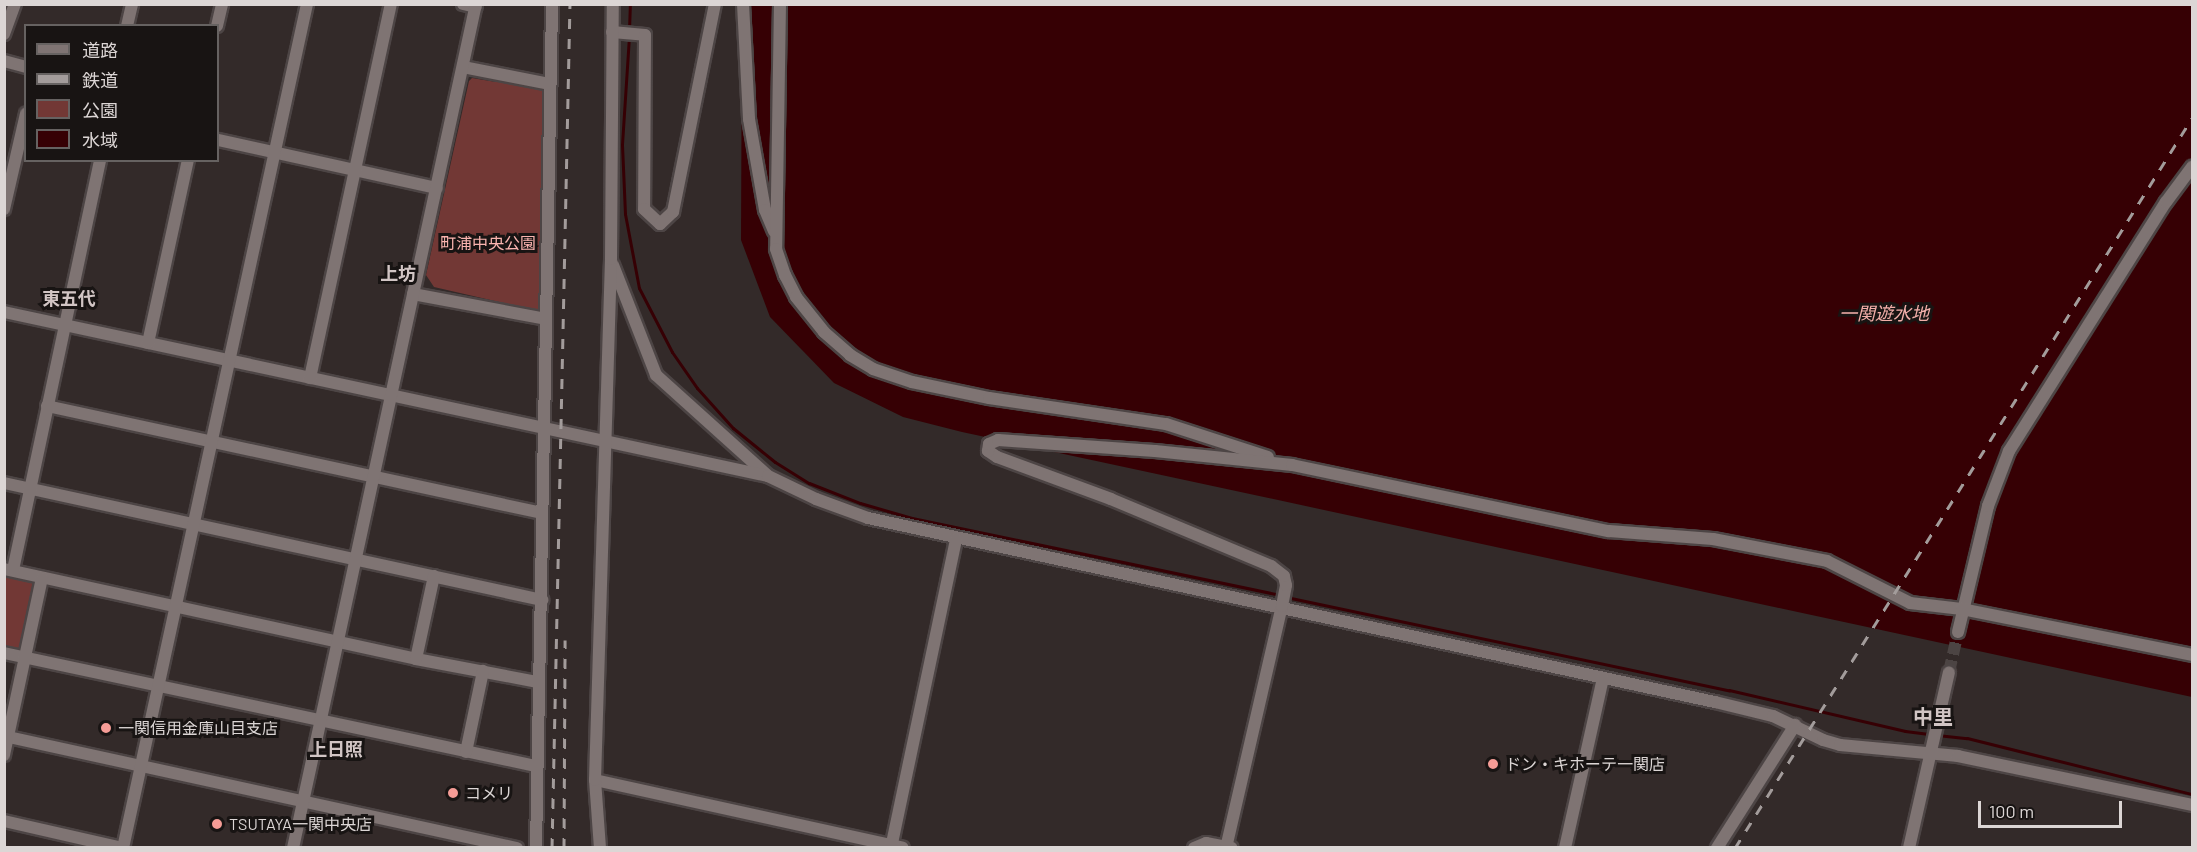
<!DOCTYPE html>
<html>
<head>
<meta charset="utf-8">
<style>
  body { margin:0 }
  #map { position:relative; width:2197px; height:852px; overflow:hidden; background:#332a29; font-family:Barlow,"Noto Sans JP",sans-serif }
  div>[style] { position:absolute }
  .green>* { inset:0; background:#723835 }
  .water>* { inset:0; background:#360004 }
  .stream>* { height:3px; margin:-1.5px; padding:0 1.5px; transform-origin:1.5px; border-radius:1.5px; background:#360004 }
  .minor-tunnel>* { height:12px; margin-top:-6px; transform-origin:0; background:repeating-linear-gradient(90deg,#4c4443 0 12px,transparent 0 18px) }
  .roads { filter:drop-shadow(2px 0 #4d4545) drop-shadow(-2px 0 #4d4545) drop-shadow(0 2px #4d4545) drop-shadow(0 -2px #4d4545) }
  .minor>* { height:12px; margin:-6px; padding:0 6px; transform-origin:6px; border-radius:6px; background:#7f7473 }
  .rail>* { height:3px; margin-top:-1.5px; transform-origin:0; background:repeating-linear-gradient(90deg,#a39c9b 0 10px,transparent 0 20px) }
  .dots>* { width:16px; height:16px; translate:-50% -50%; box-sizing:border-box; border:3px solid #181413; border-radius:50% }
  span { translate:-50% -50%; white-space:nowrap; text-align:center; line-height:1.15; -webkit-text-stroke:6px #181413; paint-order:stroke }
  .park-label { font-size:16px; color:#fab4af }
  .poi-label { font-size:16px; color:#dcd6d5 }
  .left { translate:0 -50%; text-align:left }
  .neighbourhood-label { font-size:18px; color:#d1c5c4; font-weight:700 }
  .water-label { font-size:18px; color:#f2aea9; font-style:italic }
  .quarter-label { font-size:20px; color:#d1c5c4; font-weight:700 }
  .frame { position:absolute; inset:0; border:6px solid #dcd6d5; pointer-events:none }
  .legend { position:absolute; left:24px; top:24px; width:195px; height:138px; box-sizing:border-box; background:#181413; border:2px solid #666261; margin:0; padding:8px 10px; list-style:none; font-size:18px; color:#dcd6d5 }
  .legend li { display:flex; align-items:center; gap:12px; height:30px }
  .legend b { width:30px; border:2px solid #666261 }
  .scale { position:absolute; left:1978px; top:801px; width:144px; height:27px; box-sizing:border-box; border:3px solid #dcd6d5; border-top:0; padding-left:8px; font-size:18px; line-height:21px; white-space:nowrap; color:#dcd6d5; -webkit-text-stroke:4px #181413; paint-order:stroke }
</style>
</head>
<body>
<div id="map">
  <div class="green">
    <i style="clip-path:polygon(472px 78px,496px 82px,497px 78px,546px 89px,542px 312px,434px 287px,426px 275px,469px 81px)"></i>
    <i style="clip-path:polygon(5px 573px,34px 579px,38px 585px,21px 650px,5px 647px)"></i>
  </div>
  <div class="water">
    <i style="clip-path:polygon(742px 5px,2192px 5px,2192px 697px,962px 432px,903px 417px,834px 383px,770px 317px,741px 240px)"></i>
  </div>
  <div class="stream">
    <i style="left:629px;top:30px;width:26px;rotate:-88deg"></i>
    <i style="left:629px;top:36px;width:109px;rotate:93.7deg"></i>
    <i style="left:622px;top:145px;width:69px;rotate:87.5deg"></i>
    <i style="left:625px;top:214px;width:75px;rotate:79.3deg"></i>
    <i style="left:639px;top:288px;width:72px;rotate:62.7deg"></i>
    <i style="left:672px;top:352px;width:44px;rotate:55.2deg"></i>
    <i style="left:697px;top:388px;width:54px;rotate:48deg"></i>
    <i style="left:733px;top:428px;width:54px;rotate:39deg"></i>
    <i style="left:775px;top:462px;width:40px;rotate:32deg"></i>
    <i style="left:809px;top:483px;width:55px;rotate:21.4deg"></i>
    <i style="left:860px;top:503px;width:54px;rotate:16.1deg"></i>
    <i style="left:912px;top:518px;width:375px;rotate:11.8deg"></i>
    <i style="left:1286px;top:597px;width:453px;rotate:11.9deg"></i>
    <i style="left:1729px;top:690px;width:181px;rotate:13.1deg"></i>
    <i style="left:1905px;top:731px;width:26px;rotate:7deg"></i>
    <i style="left:1937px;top:735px;width:30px;rotate:6deg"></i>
    <i style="left:1967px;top:738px;width:232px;rotate:14deg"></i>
  </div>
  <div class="minor-tunnel">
    <i style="left:1949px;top:672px;width:41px;rotate:-77.3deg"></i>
  </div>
  <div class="roads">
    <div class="minor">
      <i style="left:463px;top:4px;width:13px;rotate:13deg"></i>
      <i style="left:743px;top:4px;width:115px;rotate:87deg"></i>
      <i style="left:749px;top:119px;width:92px;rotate:80deg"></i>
      <i style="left:765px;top:210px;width:23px;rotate:67deg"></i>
      <i style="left:780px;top:4px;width:245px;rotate:90.9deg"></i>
      <i style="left:776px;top:249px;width:28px;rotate:71deg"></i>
      <i style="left:785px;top:275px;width:25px;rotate:63deg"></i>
      <i style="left:796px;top:297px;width:45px;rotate:51.3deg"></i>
      <i style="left:824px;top:332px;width:35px;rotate:41deg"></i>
      <i style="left:850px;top:355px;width:27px;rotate:31deg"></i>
      <i style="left:873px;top:369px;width:41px;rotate:18.4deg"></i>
      <i style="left:912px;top:382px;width:79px;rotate:11.7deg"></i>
      <i style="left:989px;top:398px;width:179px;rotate:8.4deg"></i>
      <i style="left:1166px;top:424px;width:107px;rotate:17.9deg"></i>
      <i style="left:127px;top:26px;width:23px;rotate:-77deg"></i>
      <i style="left:217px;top:26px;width:23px;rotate:-77deg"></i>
      <i style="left:612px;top:32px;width:33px;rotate:5deg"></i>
      <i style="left:645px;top:35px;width:174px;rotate:90.3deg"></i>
      <i style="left:644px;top:209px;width:22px;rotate:43deg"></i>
      <i style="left:660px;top:224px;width:18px;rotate:-43deg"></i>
      <i style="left:673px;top:212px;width:212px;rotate:-78.6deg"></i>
      <i style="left:4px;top:34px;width:32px;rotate:-70deg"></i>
      <i style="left:4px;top:61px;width:23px;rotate:15deg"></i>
      <i style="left:463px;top:67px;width:89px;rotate:11.1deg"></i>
      <i style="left:218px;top:140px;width:224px;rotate:12.4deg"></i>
      <i style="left:4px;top:209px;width:98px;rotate:-77deg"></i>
      <i style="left:613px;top:265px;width:118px;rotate:68.6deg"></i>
      <i style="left:656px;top:375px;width:149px;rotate:42deg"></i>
      <i style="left:413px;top:294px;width:135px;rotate:10.6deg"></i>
      <i style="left:4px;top:312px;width:781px;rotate:12.12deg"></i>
      <i style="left:768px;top:476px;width:53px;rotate:25.6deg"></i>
      <i style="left:816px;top:499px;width:55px;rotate:20.1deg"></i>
      <i style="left:868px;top:518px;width:867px;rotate:12.26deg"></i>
      <i style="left:1715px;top:702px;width:60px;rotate:13.6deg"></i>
      <i style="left:1773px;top:716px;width:55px;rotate:25.6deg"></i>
      <i style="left:1823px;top:740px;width:18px;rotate:16deg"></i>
      <i style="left:1840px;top:745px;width:119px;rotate:5.3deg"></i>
      <i style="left:1958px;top:756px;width:239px;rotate:11.8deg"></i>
      <i style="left:148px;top:343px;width:187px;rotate:-77.7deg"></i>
      <i style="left:310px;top:378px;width:383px;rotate:-77.8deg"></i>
      <i style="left:47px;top:406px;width:506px;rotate:12.2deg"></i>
      <i style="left:4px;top:483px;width:551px;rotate:12.27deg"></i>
      <i style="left:4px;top:569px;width:422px;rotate:12.3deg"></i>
      <i style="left:416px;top:659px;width:124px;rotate:10.7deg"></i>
      <i style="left:13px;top:570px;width:419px;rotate:-78deg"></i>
      <i style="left:1958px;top:632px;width:130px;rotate:-76.6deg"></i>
      <i style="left:1988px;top:506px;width:59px;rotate:-69.1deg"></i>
      <i style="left:2009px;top:451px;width:294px;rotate:-57.8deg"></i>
      <i style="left:2166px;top:202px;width:44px;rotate:-53.4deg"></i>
      <i style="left:4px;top:653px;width:544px;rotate:11.99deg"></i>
      <i style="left:416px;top:659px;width:85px;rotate:-77.8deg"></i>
      <i style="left:4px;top:736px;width:525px;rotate:12.32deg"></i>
      <i style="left:466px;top:752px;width:83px;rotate:-78.1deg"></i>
      <i style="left:4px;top:755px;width:181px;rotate:-77.9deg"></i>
      <i style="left:595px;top:780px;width:315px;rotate:12.4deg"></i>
      <i style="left:4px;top:821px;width:122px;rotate:12.8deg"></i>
      <i style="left:123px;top:848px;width:864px;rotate:-77.7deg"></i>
      <i style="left:293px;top:848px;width:864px;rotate:-77.77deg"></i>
      <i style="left:536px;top:848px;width:844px;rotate:-88.91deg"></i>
      <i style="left:600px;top:848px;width:68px;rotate:-94.2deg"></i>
      <i style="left:595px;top:780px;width:521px;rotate:-88.24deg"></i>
      <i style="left:611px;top:259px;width:255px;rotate:-89.6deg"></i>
      <i style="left:891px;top:848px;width:316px;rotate:-78.1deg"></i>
      <i style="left:1194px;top:848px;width:13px;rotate:-23deg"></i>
      <i style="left:1206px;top:843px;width:26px;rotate:11deg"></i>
      <i style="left:1226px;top:848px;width:248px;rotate:-77deg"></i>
      <i style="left:1282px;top:606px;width:21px;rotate:-79deg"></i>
      <i style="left:1286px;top:585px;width:9px;rotate:-103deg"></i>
      <i style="left:1284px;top:576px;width:16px;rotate:-142deg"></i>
      <i style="left:1271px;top:566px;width:173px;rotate:-157.3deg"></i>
      <i style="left:1111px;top:499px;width:121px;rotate:-159.8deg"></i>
      <i style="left:997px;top:457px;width:11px;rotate:-146deg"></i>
      <i style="left:988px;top:451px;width:7px;rotate:-82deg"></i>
      <i style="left:989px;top:444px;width:10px;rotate:-24deg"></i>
      <i style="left:998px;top:440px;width:157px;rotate:4deg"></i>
      <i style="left:1155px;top:451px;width:138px;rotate:5.8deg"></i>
      <i style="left:1292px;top:465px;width:324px;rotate:11.8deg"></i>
      <i style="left:1609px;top:531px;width:104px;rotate:4.4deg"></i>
      <i style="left:1713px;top:539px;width:116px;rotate:10.9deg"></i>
      <i style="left:1827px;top:561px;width:93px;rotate:26.8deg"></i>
      <i style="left:1910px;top:603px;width:52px;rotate:6.6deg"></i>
      <i style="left:1962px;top:609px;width:235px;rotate:11.3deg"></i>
      <i style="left:1565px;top:848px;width:174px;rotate:-77.4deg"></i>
      <i style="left:1717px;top:848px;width:146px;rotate:-57.6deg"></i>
      <i style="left:1909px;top:848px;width:180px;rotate:-77.2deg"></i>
    </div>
  </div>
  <div class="rail">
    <i style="left:552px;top:848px;width:844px;rotate:-88.78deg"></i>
    <i style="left:564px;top:848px;width:208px;rotate:-89.7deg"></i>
    <i style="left:1735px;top:848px;width:861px;rotate:-57.95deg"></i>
  </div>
  <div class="dots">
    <i style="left:106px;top:728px;background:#f59c96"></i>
    <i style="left:1493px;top:764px;background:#f59c96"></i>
    <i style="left:453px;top:793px;background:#f59c96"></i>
    <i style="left:217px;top:824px;background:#f59c96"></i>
  </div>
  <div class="park-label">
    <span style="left:488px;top:243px">町浦中央公園</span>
  </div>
  <div class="poi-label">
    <span class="left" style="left:118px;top:728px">一関信用金庫山目支店</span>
    <span class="left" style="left:1505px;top:764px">ドン・キホーテ一関店</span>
    <span class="left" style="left:465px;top:793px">コメリ</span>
    <span class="left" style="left:229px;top:824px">TSUTAYA一関中央店</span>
  </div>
  <div class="neighbourhood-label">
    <span style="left:398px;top:273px">上坊</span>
    <span style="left:69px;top:298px">東五代</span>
    <span style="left:336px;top:749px">上日照</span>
  </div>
  <div class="water-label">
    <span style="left:1884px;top:313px">一関遊水地</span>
  </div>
  <div class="quarter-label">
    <span style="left:1933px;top:716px">中里</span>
  </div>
  <div class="frame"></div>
  <ul class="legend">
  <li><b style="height:8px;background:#7f7473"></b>道路</li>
  <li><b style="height:8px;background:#a39c9b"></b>鉄道</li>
  <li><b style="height:16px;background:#723835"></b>公園</li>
  <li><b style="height:16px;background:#360004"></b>水域</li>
  </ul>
  <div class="scale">100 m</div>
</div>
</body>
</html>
